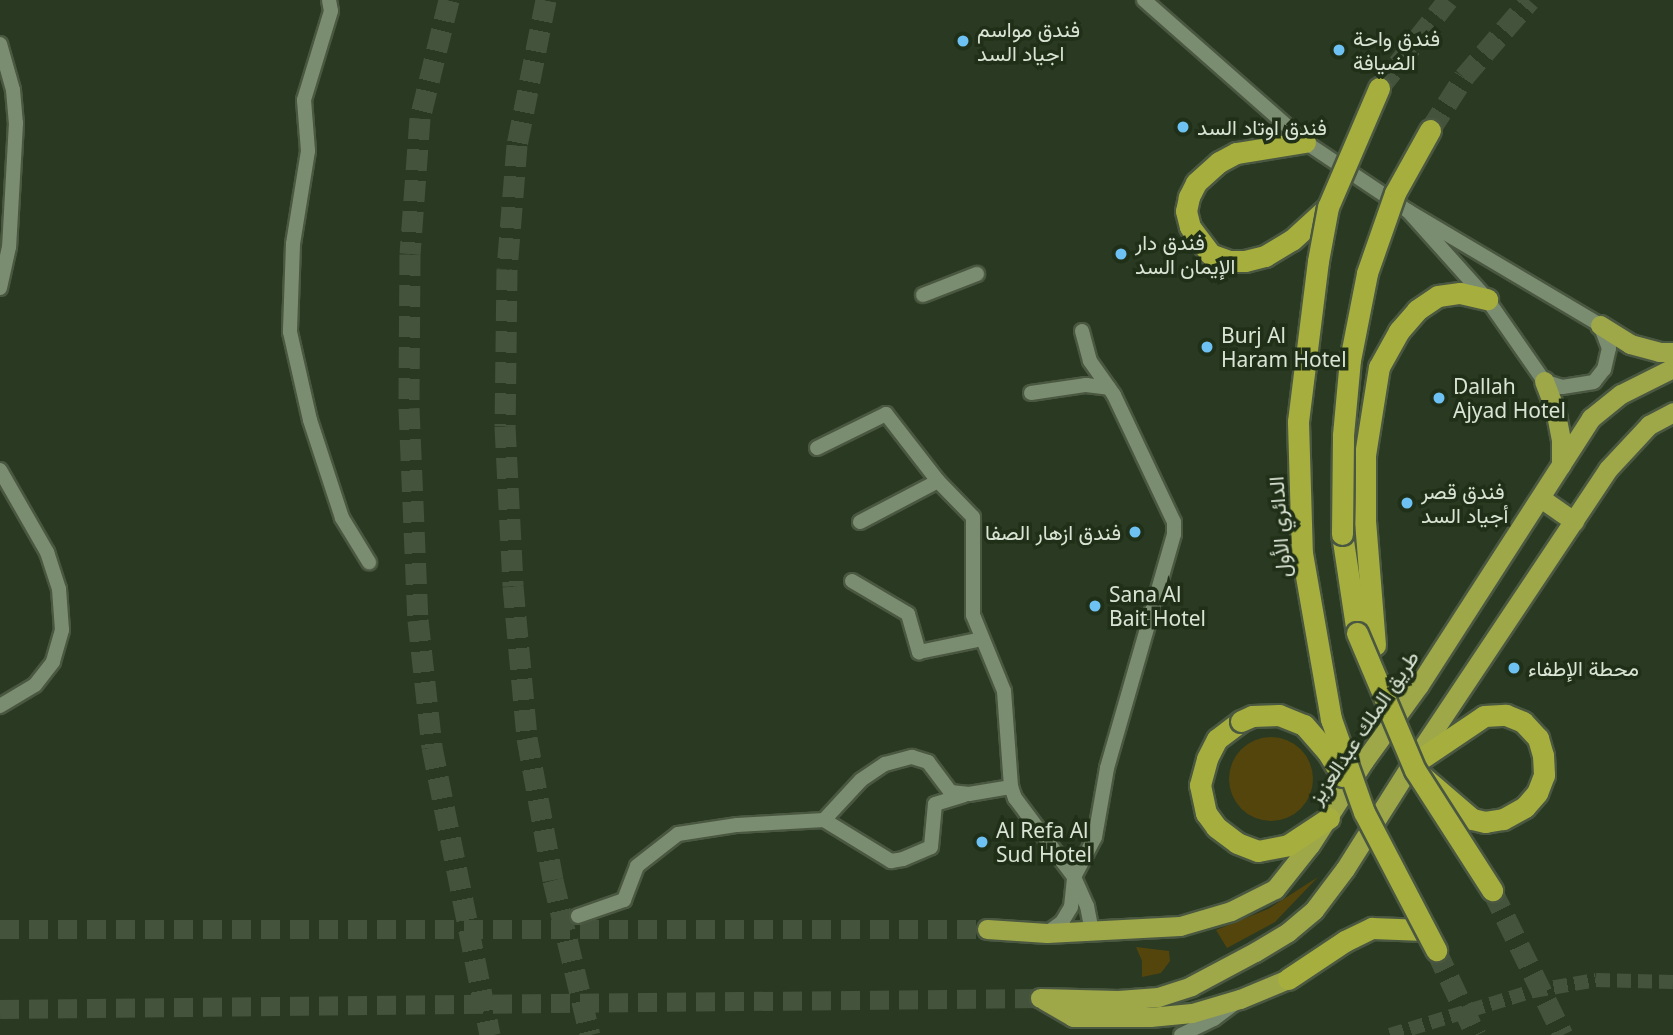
<!DOCTYPE html>
<html>
<head>
<meta charset="utf-8">
<style>
  body { margin:0 }
  #map { position:relative; width:1673px; height:1035px; overflow:hidden; background:#2a3921; font-family:"Noto Sans",Vazirmatn,sans-serif }
  div>[style] { position:absolute }
  .green>* { inset:0; background:#54450d }
  .round { border-radius:50% }
  .secondary-tunnel>* { height:14px; margin-top:-7px; transform-origin:0; background:repeating-linear-gradient(90deg,#44533c 0 14px,transparent 0 21px) }
  .trunk-tunnel>* { height:19px; margin-top:-9.5px; transform-origin:0; background:repeating-linear-gradient(90deg,#44533c 0 19px,transparent 0 29px) }
  .motorway-tunnel>* { height:21px; margin-top:-10.5px; transform-origin:0; background:repeating-linear-gradient(90deg,#44533c 0 21px,transparent 0 31px) }
  .roads { filter:drop-shadow(2px 0 #4a5741) drop-shadow(-2px 0 #4a5741) drop-shadow(0 2px #4a5741) drop-shadow(0 -2px #4a5741) }
  .minor>* { height:14px; margin:-7px; padding:0 7px; transform-origin:7px; border-radius:7px; background:#7b8d71 }
  .trunk>* { height:19px; margin:-9.5px; padding:0 9.5px; transform-origin:9.5px; border-radius:9.5px; background:#9ea848 }
  .motorway>* { height:21px; margin:-10.5px; padding:0 10.5px; transform-origin:10.5px; border-radius:10.5px; background:#a6af3d }
  .bridges { filter:drop-shadow(2px 0 #4a5741) drop-shadow(-2px 0 #4a5741) drop-shadow(0 2px #4a5741) drop-shadow(0 -2px #4a5741) }
  .motorway-bridge>* { height:21px; margin:-10.5px; padding:0 10.5px; transform-origin:10.5px; border-radius:10.5px; background:#a6af3d }
  .dots>* { width:19px; height:19px; translate:-50% -50%; box-sizing:border-box; border:4px solid #202f17; border-radius:50% }
  span { translate:-50% -50%; white-space:nowrap; text-align:center; line-height:1.15; -webkit-text-stroke:7px #202f17; paint-order:stroke }
  .poi-label { font-size:21px; color:#dae4d4 }
  .left { translate:0 -50%; text-align:left }
  .right { translate:-100% -50%; text-align:right }
  .street-label { font-size:21px; color:#dae4d4 }
</style>
</head>
<body>
<div id="map">
  <div class="green">
    <i class="round" style="left:1229px;top:737px;width:84px;height:84px"></i>
    <i style="clip-path:polygon(1318px 877px,1275px 922px,1227px 948px,1216px 930px,1268px 909px)"></i>
    <i style="clip-path:polygon(1136px 947px,1169px 951px,1170px 961px,1161px 973px,1142px 977px,1142px 961px)"></i>
  </div>
  <div class="secondary-tunnel">
    <i style="left:1390px;top:1035px;width:150px;rotate:-17.1deg"></i>
    <i style="left:1533px;top:991px;width:64px;rotate:-9.9deg"></i>
    <i style="left:1596px;top:980px;width:77px;rotate:1.5deg"></i>
  </div>
  <div class="trunk-tunnel">
    <i style="left:0;top:929px;width:987px"></i>
    <i style="left:0;top:1009px;width:1040px;rotate:-0.61deg"></i>
  </div>
  <div class="motorway-tunnel">
    <i style="left:449px;top:0;width:122px;rotate:103.8deg"></i>
    <i style="left:420px;top:118px;width:136px;rotate:94.2deg"></i>
    <i style="left:410px;top:254px;width:154px;rotate:90.4deg"></i>
    <i style="left:409px;top:408px;width:212px;rotate:87.6deg"></i>
    <i style="left:418px;top:620px;width:128px;rotate:83.7deg"></i>
    <i style="left:432px;top:747px;width:294px;rotate:78.6deg"></i>
    <i style="left:546px;top:0;width:148px;rotate:101.3deg"></i>
    <i style="left:517px;top:145px;width:124px;rotate:94.6deg"></i>
    <i style="left:507px;top:269px;width:157px;rotate:90.7deg"></i>
    <i style="left:505px;top:426px;width:160px;rotate:87.1deg"></i>
    <i style="left:513px;top:586px;width:153px;rotate:84.7deg"></i>
    <i style="left:527px;top:738px;width:144px;rotate:79.6deg"></i>
    <i style="left:553px;top:880px;width:159px;rotate:76.6deg"></i>
    <i style="left:1379px;top:88px;width:112px;rotate:-51.9deg"></i>
    <i style="left:1430px;top:130px;width:63px;rotate:-57.3deg"></i>
    <i style="left:1464px;top:77px;width:101px;rotate:-49.4deg"></i>
    <i style="left:1492px;top:890px;width:161px;rotate:63.9deg"></i>
    <i style="left:1436px;top:950px;width:94px;rotate:64.8deg"></i>
  </div>
  <div class="roads">
    <div class="minor">
      <i style="left:329px;top:0;width:11px;rotate:80deg"></i>
      <i style="left:331px;top:11px;width:93px;rotate:106.9deg"></i>
      <i style="left:304px;top:100px;width:51px;rotate:85.5deg"></i>
      <i style="left:308px;top:151px;width:94px;rotate:99.2deg"></i>
      <i style="left:293px;top:244px;width:88px;rotate:92deg"></i>
      <i style="left:290px;top:332px;width:90px;rotate:77.2deg"></i>
      <i style="left:310px;top:420px;width:103px;rotate:71.9deg"></i>
      <i style="left:342px;top:518px;width:52px;rotate:58.5deg"></i>
      <i style="left:1144px;top:0;width:215px;rotate:41.4deg"></i>
      <i style="left:1305px;top:142px;width:124px;rotate:33.8deg"></i>
      <i style="left:1408px;top:211px;width:223px;rotate:30.7deg"></i>
      <i style="left:1600px;top:325px;width:25px;rotate:69deg"></i>
      <i style="left:1609px;top:348px;width:22px;rotate:103deg"></i>
      <i style="left:1604px;top:369px;width:16px;rotate:128deg"></i>
      <i style="left:1594px;top:382px;width:32px;rotate:171deg"></i>
      <i style="left:1562px;top:387px;width:19px;rotate:-162deg"></i>
      <i style="left:1544px;top:381px;width:100px;rotate:-124.8deg"></i>
      <i style="left:1487px;top:299px;width:118px;rotate:-131.9deg"></i>
      <i style="left:0;top:44px;width:48px;rotate:74.2deg"></i>
      <i style="left:13px;top:90px;width:33px;rotate:85deg"></i>
      <i style="left:16px;top:123px;width:124px;rotate:93.2deg"></i>
      <i style="left:9px;top:247px;width:42px;rotate:102.4deg"></i>
      <i style="left:923px;top:295px;width:58px;rotate:-21.3deg"></i>
      <i style="left:1031px;top:393px;width:56px;rotate:-8.3deg"></i>
      <i style="left:1086px;top:385px;width:23px;rotate:7deg"></i>
      <i style="left:817px;top:448px;width:77px;rotate:-26.2deg"></i>
      <i style="left:886px;top:414px;width:85px;rotate:52.2deg"></i>
      <i style="left:938px;top:481px;width:50px;rotate:45.8deg"></i>
      <i style="left:973px;top:517px;width:98px;rotate:90deg"></i>
      <i style="left:973px;top:615px;width:82px;rotate:67.8deg"></i>
      <i style="left:1004px;top:691px;width:96px;rotate:85.8deg"></i>
      <i style="left:1011px;top:787px;width:12px;rotate:70deg"></i>
      <i style="left:1015px;top:798px;width:99px;rotate:53.2deg"></i>
      <i style="left:1074px;top:877px;width:32px;rotate:66deg"></i>
      <i style="left:1087px;top:906px;width:26px;rotate:79deg"></i>
      <i style="left:0;top:470px;width:95px;rotate:60.2deg"></i>
      <i style="left:47px;top:552px;width:39px;rotate:72deg"></i>
      <i style="left:59px;top:589px;width:41px;rotate:85.8deg"></i>
      <i style="left:62px;top:630px;width:33px;rotate:106deg"></i>
      <i style="left:53px;top:662px;width:29px;rotate:128deg"></i>
      <i style="left:35px;top:685px;width:41px;rotate:149deg"></i>
      <i style="left:860px;top:522px;width:88px;rotate:-27.7deg"></i>
      <i style="left:852px;top:581px;width:65px;rotate:30.5deg"></i>
      <i style="left:908px;top:614px;width:40px;rotate:74deg"></i>
      <i style="left:919px;top:652px;width:64px;rotate:-11.7deg"></i>
      <i style="left:824px;top:820px;width:79px;rotate:31.5deg"></i>
      <i style="left:891px;top:861px;width:12px;rotate:-9deg"></i>
      <i style="left:903px;top:859px;width:30px;rotate:-23deg"></i>
      <i style="left:931px;top:847px;width:43px;rotate:-84.7deg"></i>
      <i style="left:935px;top:804px;width:30px;rotate:-17deg"></i>
      <i style="left:578px;top:916px;width:49px;rotate:-19.2deg"></i>
      <i style="left:624px;top:900px;width:36px;rotate:-69deg"></i>
      <i style="left:637px;top:866px;width:52px;rotate:-38deg"></i>
      <i style="left:678px;top:834px;width:60px;rotate:-8.7deg"></i>
      <i style="left:737px;top:825px;width:87px;rotate:-3.3deg"></i>
      <i style="left:824px;top:820px;width:54px;rotate:-47.2deg"></i>
      <i style="left:861px;top:780px;width:29px;rotate:-34deg"></i>
      <i style="left:885px;top:764px;width:28px;rotate:-15deg"></i>
      <i style="left:912px;top:757px;width:17px;rotate:17deg"></i>
      <i style="left:928px;top:762px;width:38px;rotate:53deg"></i>
      <i style="left:951px;top:792px;width:18px;rotate:6deg"></i>
      <i style="left:969px;top:794px;width:43px;rotate:-9.5deg"></i>
      <i style="left:1047px;top:933px;width:19px;rotate:-36deg"></i>
      <i style="left:1062px;top:922px;width:17px;rotate:-59deg"></i>
      <i style="left:1071px;top:907px;width:30px;rotate:-84deg"></i>
      <i style="left:1074px;top:877px;width:45px;rotate:-62.3deg"></i>
      <i style="left:1095px;top:837px;width:70px;rotate:-80.1deg"></i>
      <i style="left:1107px;top:768px;width:243px;rotate:-74deg"></i>
      <i style="left:1174px;top:534px;width:12px;rotate:-90deg"></i>
      <i style="left:1174px;top:522px;width:140px;rotate:-115.3deg"></i>
      <i style="left:1114px;top:395px;width:42px;rotate:-125.2deg"></i>
      <i style="left:1090px;top:361px;width:31px;rotate:-105deg"></i>
      <i style="left:1181px;top:1035px;width:37px;rotate:-26deg"></i>
      <i style="left:1214px;top:1019px;width:25px;rotate:-37deg"></i>
    </div>
    <div class="trunk">
      <i style="left:1600px;top:325px;width:36px;rotate:32deg"></i>
      <i style="left:1630px;top:344px;width:30px;rotate:15deg"></i>
      <i style="left:1659px;top:352px;width:14px"></i>
      <i style="left:1544px;top:381px;width:30px;rotate:69deg"></i>
      <i style="left:1555px;top:409px;width:31px;rotate:79deg"></i>
      <i style="left:1561px;top:439px;width:26px;rotate:90deg"></i>
      <i style="left:1542px;top:499px;width:39px;rotate:35deg"></i>
      <i style="left:987px;top:929px;width:60px;rotate:3.8deg"></i>
      <i style="left:1047px;top:933px;width:133px;rotate:-3deg"></i>
      <i style="left:1180px;top:926px;width:53px;rotate:-16.4deg"></i>
      <i style="left:1231px;top:911px;width:49px;rotate:-26.6deg"></i>
      <i style="left:1275px;top:889px;width:56px;rotate:-51.5deg"></i>
      <i style="left:1310px;top:845px;width:100px;rotate:-57.3deg"></i>
      <i style="left:1364px;top:761px;width:94px;rotate:-54.1deg"></i>
      <i style="left:1419px;top:685px;width:318px;rotate:-57.2deg"></i>
      <i style="left:1591px;top:418px;width:38px;rotate:-39deg"></i>
      <i style="left:1621px;top:394px;width:58px;rotate:-26.6deg"></i>
      <i style="left:1040px;top:998px;width:78px;rotate:1.5deg"></i>
      <i style="left:1118px;top:1000px;width:40px;rotate:-4.3deg"></i>
      <i style="left:1158px;top:997px;width:35px;rotate:-18deg"></i>
      <i style="left:1191px;top:986px;width:72px;rotate:-28deg"></i>
      <i style="left:1255px;top:952px;width:39px;rotate:-31deg"></i>
      <i style="left:1288px;top:932px;width:34px;rotate:-40deg"></i>
      <i style="left:1314px;top:910px;width:51px;rotate:-52.9deg"></i>
      <i style="left:1345px;top:869px;width:122px;rotate:-57.7deg"></i>
      <i style="left:1410px;top:766px;width:357px;rotate:-56.3deg"></i>
      <i style="left:1608px;top:469px;width:60px;rotate:-47deg"></i>
      <i style="left:1649px;top:425px;width:27px;rotate:-28deg"></i>
      <i style="left:1044px;top:1000px;width:34px;rotate:30deg"></i>
      <i style="left:1073px;top:1017px;width:77px"></i>
      <i style="left:1150px;top:1017px;width:42px;rotate:-5.4deg"></i>
      <i style="left:1192px;top:1013px;width:50px;rotate:-16.3deg"></i>
      <i style="left:1240px;top:999px;width:52px;rotate:-22.6deg"></i>
    </div>
    <div class="motorway">
      <i style="left:1305px;top:142px;width:70px;rotate:170.9deg"></i>
      <i style="left:1236px;top:153px;width:19px;rotate:152deg"></i>
      <i style="left:1219px;top:162px;width:31px;rotate:138deg"></i>
      <i style="left:1196px;top:183px;width:16px;rotate:117deg"></i>
      <i style="left:1189px;top:197px;width:14px;rotate:102deg"></i>
      <i style="left:1186px;top:211px;width:16px;rotate:76deg"></i>
      <i style="left:1190px;top:227px;width:34px;rotate:53deg"></i>
      <i style="left:1210px;top:254px;width:20px;rotate:20deg"></i>
      <i style="left:1229px;top:261px;width:16px"></i>
      <i style="left:1245px;top:261px;width:21px;rotate:-14deg"></i>
      <i style="left:1265px;top:256px;width:31px;rotate:-31deg"></i>
      <i style="left:1292px;top:240px;width:49px;rotate:-42.5deg"></i>
      <i style="left:1342px;top:534px;width:100px;rotate:81.4deg"></i>
      <i style="left:1375px;top:645px;width:123px;rotate:-94.6deg"></i>
      <i style="left:1365px;top:522px;width:67px;rotate:-90deg"></i>
      <i style="left:1365px;top:455px;width:89px;rotate:-81deg"></i>
      <i style="left:1379px;top:367px;width:41px;rotate:-60.9deg"></i>
      <i style="left:1399px;top:331px;width:28px;rotate:-49deg"></i>
      <i style="left:1417px;top:310px;width:25px;rotate:-34deg"></i>
      <i style="left:1438px;top:296px;width:22px;rotate:-8deg"></i>
      <i style="left:1460px;top:293px;width:28px;rotate:13deg"></i>
      <i style="left:1241px;top:721px;width:30px;rotate:143deg"></i>
      <i style="left:1217px;top:739px;width:22px;rotate:117deg"></i>
      <i style="left:1207px;top:759px;width:27px;rotate:105deg"></i>
      <i style="left:1200px;top:785px;width:29px;rotate:78deg"></i>
      <i style="left:1206px;top:813px;width:17px;rotate:54deg"></i>
      <i style="left:1216px;top:827px;width:26px;rotate:37deg"></i>
      <i style="left:1237px;top:843px;width:22px;rotate:21deg"></i>
      <i style="left:1258px;top:851px;width:31px;rotate:-11deg"></i>
      <i style="left:1288px;top:845px;width:49px;rotate:-33.4deg"></i>
      <i style="left:1410px;top:766px;width:89px;rotate:-34deg"></i>
      <i style="left:1484px;top:716px;width:22px;rotate:-3deg"></i>
      <i style="left:1506px;top:715px;width:18px;rotate:22deg"></i>
      <i style="left:1523px;top:722px;width:22px;rotate:47deg"></i>
      <i style="left:1538px;top:738px;width:18px;rotate:74deg"></i>
      <i style="left:1543px;top:755px;width:20px;rotate:87deg"></i>
      <i style="left:1544px;top:775px;width:19px;rotate:111deg"></i>
      <i style="left:1537px;top:793px;width:18px;rotate:131deg"></i>
      <i style="left:1525px;top:807px;width:25px;rotate:151deg"></i>
      <i style="left:1503px;top:819px;width:18px;rotate:171deg"></i>
      <i style="left:1485px;top:822px;width:13px;rotate:-167deg"></i>
      <i style="left:1472px;top:819px;width:66px;rotate:-139.3deg"></i>
      <i style="left:1288px;top:979px;width:69px;rotate:-33.7deg"></i>
      <i style="left:1345px;top:941px;width:30px;rotate:-26deg"></i>
      <i style="left:1372px;top:928px;width:52px;rotate:2.2deg"></i>
    </div>
  </div>
  <div class="bridges">
    <div class="motorway-bridge">
      <i style="left:1379px;top:88px;width:129px;rotate:113.2deg"></i>
      <i style="left:1328px;top:207px;width:55px;rotate:100.5deg"></i>
      <i style="left:1318px;top:261px;width:162px;rotate:97.1deg"></i>
      <i style="left:1298px;top:422px;width:131px;rotate:88.3deg"></i>
      <i style="left:1302px;top:553px;width:169px;rotate:80.1deg"></i>
      <i style="left:1331px;top:719px;width:99px;rotate:70.5deg"></i>
      <i style="left:1364px;top:812px;width:156px;rotate:62.4deg"></i>
      <i style="left:1342px;top:534px;width:99px;rotate:-89.4deg"></i>
      <i style="left:1343px;top:435px;width:75px;rotate:-84.7deg"></i>
      <i style="left:1350px;top:360px;width:89px;rotate:-78.9deg"></i>
      <i style="left:1367px;top:273px;width:85px;rotate:-70.7deg"></i>
      <i style="left:1395px;top:193px;width:72px;rotate:-60.9deg"></i>
      <i style="left:1357px;top:633px;width:149px;rotate:67.1deg"></i>
      <i style="left:1415px;top:770px;width:143px;rotate:57.3deg"></i>
      <i style="left:1241px;top:721px;width:12px;rotate:-24deg"></i>
      <i style="left:1252px;top:716px;width:27px;rotate:-2deg"></i>
      <i style="left:1279px;top:715px;width:27px;rotate:22deg"></i>
      <i style="left:1304px;top:725px;width:35px;rotate:49deg"></i>
      <i style="left:1327px;top:751px;width:29px;rotate:59deg"></i>
    </div>
  </div>
  <div class="dots">
    <i style="left:963px;top:41px;background:#6ec2f3"></i>
    <i style="left:1339px;top:50px;background:#6ec2f3"></i>
    <i style="left:1183px;top:127px;background:#6ec2f3"></i>
    <i style="left:1121px;top:254px;background:#6ec2f3"></i>
    <i style="left:1207px;top:347px;background:#6ec2f3"></i>
    <i style="left:1439px;top:398px;background:#6ec2f3"></i>
    <i style="left:1407px;top:503px;background:#6ec2f3"></i>
    <i style="left:1135px;top:532px;background:#6ec2f3"></i>
    <i style="left:1095px;top:606px;background:#6ec2f3"></i>
    <i style="left:1514px;top:668px;background:#6ec2f3"></i>
    <i style="left:982px;top:842px;background:#6ec2f3"></i>
  </div>
  <div class="poi-label">
    <span class="left" style="left:977px;top:41px">فندق مواسم<br>اجياد السد</span>
    <span class="left" style="left:1353px;top:50px">فندق واحة<br>الضيافة</span>
    <span class="left" style="left:1197px;top:127px">فندق اوتاد السد</span>
    <span class="left" style="left:1135px;top:254px">فندق دار<br>الإيمان السد</span>
    <span class="left" style="left:1221px;top:347px">Burj Al<br>Haram Hotel</span>
    <span class="left" style="left:1453px;top:398px">Dallah<br>Ajyad Hotel</span>
    <span class="left" style="left:1421px;top:503px">فندق قصر<br>أجياد السد</span>
    <span class="right" style="left:1121px;top:532px">فندق ازهار الصفا</span>
    <span class="left" style="left:1109px;top:606px">Sana Al<br>Bait Hotel</span>
    <span class="left" style="left:1528px;top:668px">محطة الإطفاء</span>
    <span class="left" style="left:996px;top:842px">Al Refa Al<br>Sud Hotel</span>
  </div>
  <div class="street-label">
    <span style="left:1279px;top:527px;rotate:-94deg">الدائري الأول</span>
    <span style="left:1363px;top:727px;rotate:-56deg">طريق الملك عبدالعزيز</span>
  </div>
</div>
</body>
</html>
